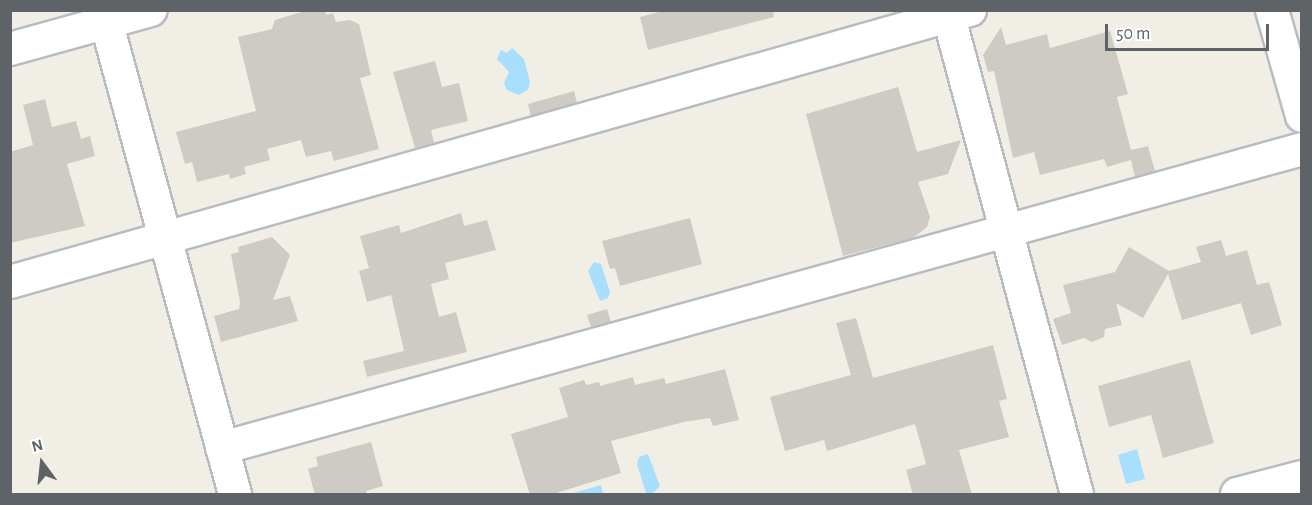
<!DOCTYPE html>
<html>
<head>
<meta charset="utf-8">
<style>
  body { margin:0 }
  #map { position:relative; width:1312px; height:505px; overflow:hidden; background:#f1eee6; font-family:"Alegreya Sans",sans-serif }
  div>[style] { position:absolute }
  .water>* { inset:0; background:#a8dfff }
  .building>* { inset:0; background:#cecbc5 }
  .roads { filter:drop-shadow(2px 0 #b8bcc0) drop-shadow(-2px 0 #b8bcc0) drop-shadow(0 2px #b8bcc0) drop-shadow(0 -2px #b8bcc0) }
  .minor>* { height:32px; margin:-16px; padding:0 16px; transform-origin:16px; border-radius:16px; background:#fff }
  span { translate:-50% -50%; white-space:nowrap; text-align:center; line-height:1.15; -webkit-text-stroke:6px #fff; paint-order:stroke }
  .frame { position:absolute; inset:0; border:12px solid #5d6367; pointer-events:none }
  .north { position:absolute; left:12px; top:433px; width:60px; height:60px; -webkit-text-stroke:4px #fff; paint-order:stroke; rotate:345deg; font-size:16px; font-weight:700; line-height:24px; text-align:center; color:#5d6367 }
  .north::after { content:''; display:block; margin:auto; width:21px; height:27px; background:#5d6367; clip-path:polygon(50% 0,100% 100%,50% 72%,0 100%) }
  .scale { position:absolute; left:1105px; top:24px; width:164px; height:27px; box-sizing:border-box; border:3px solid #5d6367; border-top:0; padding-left:8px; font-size:18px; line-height:21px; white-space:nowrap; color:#5d6367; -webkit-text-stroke:4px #fff; paint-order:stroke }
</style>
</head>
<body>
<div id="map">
  <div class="water">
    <i style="clip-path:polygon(512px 48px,524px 59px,530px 82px,528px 90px,519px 95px,507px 90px,504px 83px,509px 72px,497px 59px,501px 50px,507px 53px)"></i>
    <i style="clip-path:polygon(594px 262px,601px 264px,610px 292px,608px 298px,600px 301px,588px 271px)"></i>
    <i style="clip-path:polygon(1137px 449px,1145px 479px,1126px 484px,1118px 455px)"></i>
    <i style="clip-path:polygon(648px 454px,660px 486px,652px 494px,646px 493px,637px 464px,639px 457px)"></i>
    <i style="clip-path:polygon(601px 485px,603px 494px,570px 494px)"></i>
  </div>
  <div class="building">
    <i style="clip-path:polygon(308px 10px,325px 10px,326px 15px,333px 13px,336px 22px,350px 20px,359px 24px,371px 75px,360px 78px,379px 149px,334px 161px,331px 151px,306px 157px,301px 140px,267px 149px,270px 160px,244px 167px,246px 174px,230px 179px,229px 174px,197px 182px,192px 162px,185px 164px,176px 132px,256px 111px,238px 37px,272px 29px,275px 20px)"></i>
    <i style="clip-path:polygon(666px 10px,773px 10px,774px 17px,648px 50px,640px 17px)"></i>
    <i style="clip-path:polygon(1001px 27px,1006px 45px,1047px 34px,1050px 48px,1110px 31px,1128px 94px,1117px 97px,1131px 150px,1148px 146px,1155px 171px,1135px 177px,1131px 160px,1107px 167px,1104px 159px,1040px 175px,1034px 152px,1013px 158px,994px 71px,988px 72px,983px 55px)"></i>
    <i style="clip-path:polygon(435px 61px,442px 87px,459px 83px,468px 121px,431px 130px,434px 143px,415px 148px,393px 72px)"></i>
    <i style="clip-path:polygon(898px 87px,917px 152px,961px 140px,948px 174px,918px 182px,930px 217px,927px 227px,913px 238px,843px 256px,806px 114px)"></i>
    <i style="clip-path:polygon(574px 91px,577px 103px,531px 116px,528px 104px)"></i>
    <i style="clip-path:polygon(45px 99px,52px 127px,76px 121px,81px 139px,90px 136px,95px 156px,67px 164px,85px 226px,10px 243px,10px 152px,33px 145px,23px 105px)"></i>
    <i style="clip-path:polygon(461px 213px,464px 226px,487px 220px,496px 250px,445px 263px,449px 279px,431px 284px,439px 317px,456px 312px,467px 352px,367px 377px,363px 361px,404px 351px,391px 295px,367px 302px,359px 271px,369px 268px,360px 236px,399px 225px,401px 233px)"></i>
    <i style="clip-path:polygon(690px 218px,702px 264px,620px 286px,615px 268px,610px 269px,602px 241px)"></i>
    <i style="clip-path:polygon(272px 237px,290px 255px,273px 300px,290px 296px,298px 321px,221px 342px,214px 316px,239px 309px,240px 302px,231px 254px,239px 252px,238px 247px)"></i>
    <i style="clip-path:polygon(1221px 240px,1226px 256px,1247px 250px,1257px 285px,1269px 282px,1282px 325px,1251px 335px,1241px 303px,1182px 320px,1168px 274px,1143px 318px,1116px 303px,1122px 325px,1105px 329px,1104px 337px,1092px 342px,1084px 338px,1062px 345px,1053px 319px,1071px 313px,1063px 285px,1115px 272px,1129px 247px,1169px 271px,1201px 262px,1196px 247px)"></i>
    <i style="clip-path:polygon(607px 309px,611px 322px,591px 327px,587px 315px)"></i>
    <i style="clip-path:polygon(856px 318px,873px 378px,993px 345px,1007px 399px,999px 401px,1009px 437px,959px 450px,972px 495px,913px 495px,906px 470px,926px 464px,915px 424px,827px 451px,824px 440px,785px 451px,770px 397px,851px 375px,836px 323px)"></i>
    <i style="clip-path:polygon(1190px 360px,1214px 443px,1163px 458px,1151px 415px,1109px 427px,1098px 386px)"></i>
    <i style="clip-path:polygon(725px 369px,739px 420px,713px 426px,710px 418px,684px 422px,611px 441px,621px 473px,550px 495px,530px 495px,511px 434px,568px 417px,559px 388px,584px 380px,586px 385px,599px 382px,600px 386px,633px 377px,635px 385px,664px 378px,666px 384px)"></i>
    <i style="clip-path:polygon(371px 442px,383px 486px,366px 491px,367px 495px,315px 495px,308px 469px,318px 466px,316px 457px)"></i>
  </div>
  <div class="roads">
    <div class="minor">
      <i style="left:103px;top:10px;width:502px;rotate:74.74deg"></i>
      <i style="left:947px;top:10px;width:501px;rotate:74.97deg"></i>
      <i style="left:1272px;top:10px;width:110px;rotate:74.2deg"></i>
      <i style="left:10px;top:49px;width:146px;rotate:-15.5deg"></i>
      <i style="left:10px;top:282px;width:998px;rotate:-15.82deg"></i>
      <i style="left:222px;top:448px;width:1121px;rotate:-15.47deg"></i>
      <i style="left:1237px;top:494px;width:67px;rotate:-14.7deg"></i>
    </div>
  </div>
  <div class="frame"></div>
  <div class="north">N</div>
  <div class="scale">50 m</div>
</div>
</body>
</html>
